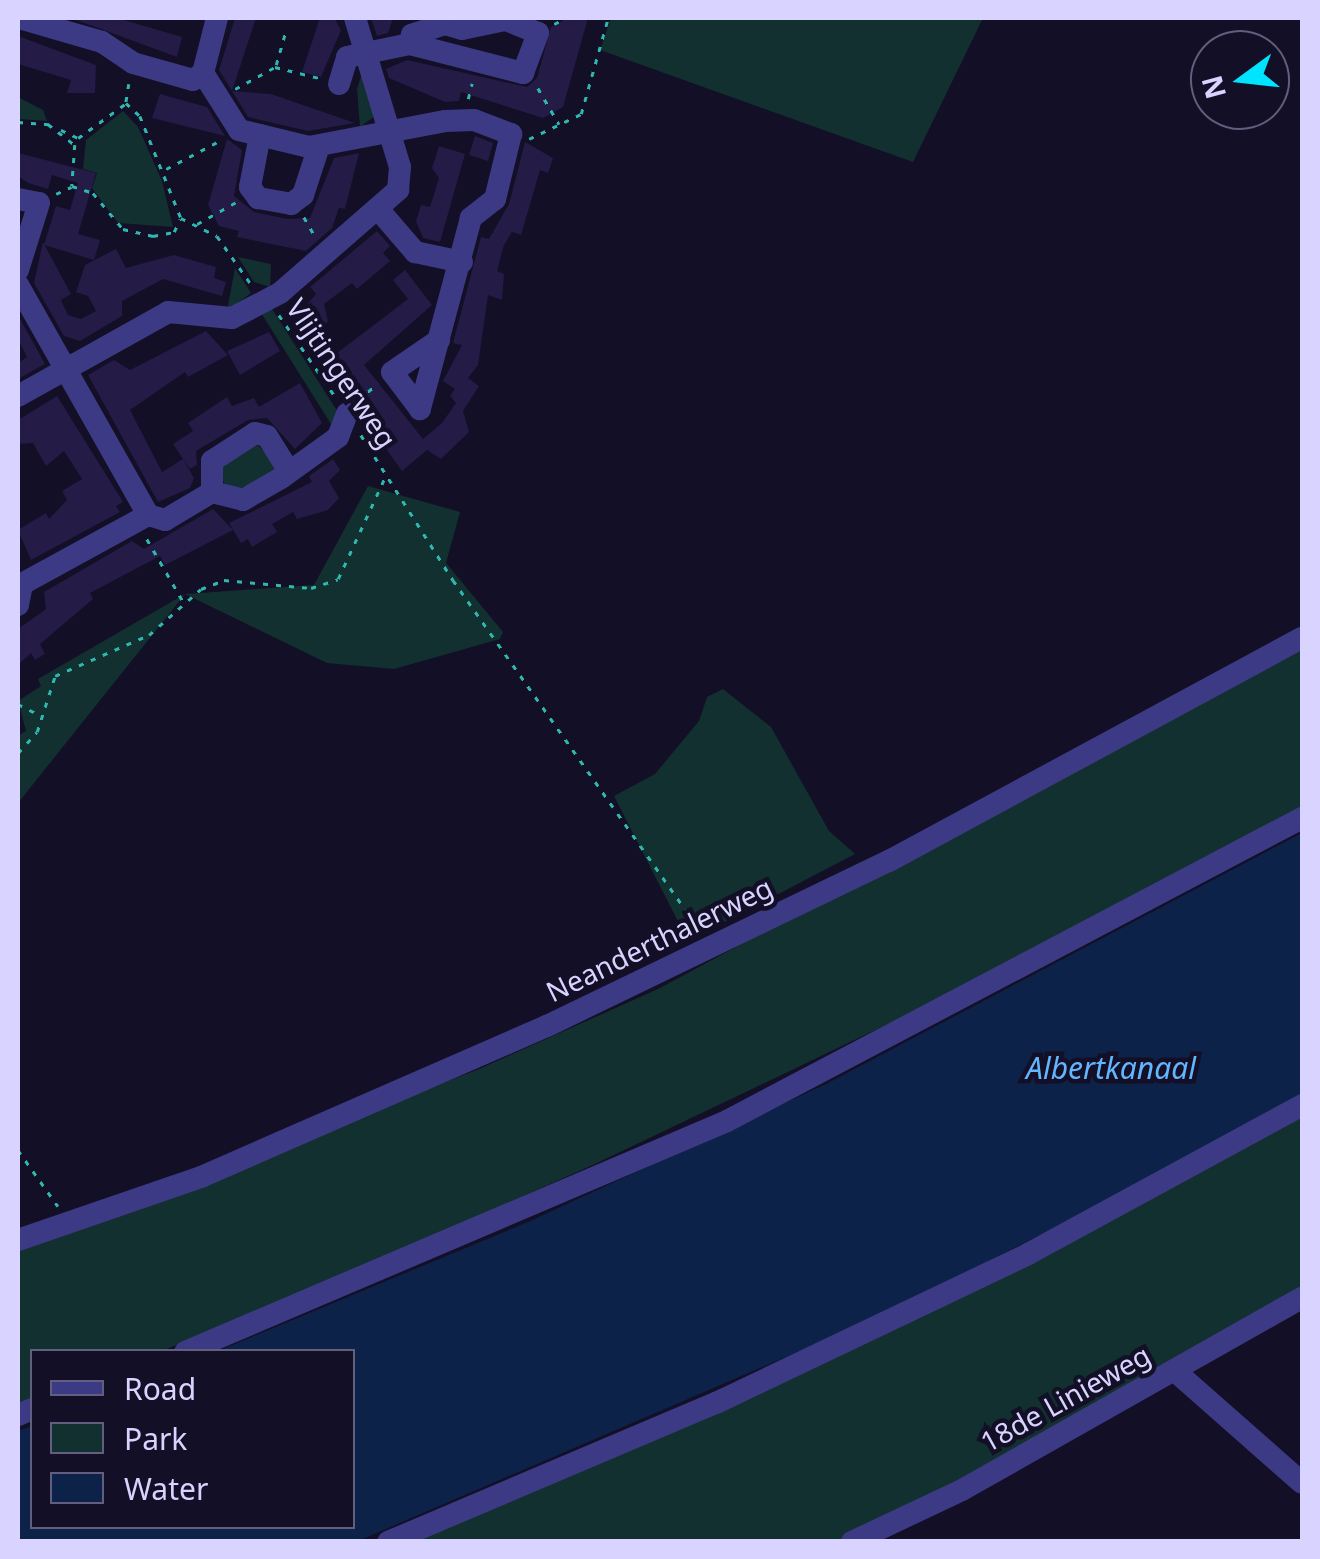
<!DOCTYPE html>
<html>
<head>
<meta charset="utf-8">
<style>
  body { margin:0 }
  #map { position:relative; width:1320px; height:1559px; overflow:hidden; background:#130f26; font-family:"Noto Sans",sans-serif }
  div>[style] { position:absolute }
  .green>* { inset:0; background:#12302f }
  .water>* { inset:0; background:#0c2248 }
  .building>* { inset:0; background:#241b47 }
  .path>* { height:2.5px; margin-top:-1.25px; transform-origin:0; background:repeating-linear-gradient(90deg,#2fb8b0 0 5px,transparent 0 13px) }
  .minor>* { height:22px; margin:-11px; padding:0 11px; transform-origin:11px; border-radius:11px; background:#3d3a85 }
  span { translate:-50% -50%; white-space:nowrap; text-align:center; line-height:1.15; -webkit-text-stroke:9px #130f26; paint-order:stroke }
  .street-label { font-size:28px; color:#d9d4ff }
  .water-label { font-size:30px; color:#62b6ff; font-style:italic }
  .frame { position:absolute; inset:0; border:20px solid #d9d4ff; pointer-events:none }
  .legend { position:absolute; left:30px; top:1349px; width:325px; height:180px; box-sizing:border-box; background:#130f26; border:2px solid #625e7d; margin:0; padding:12px 18px; list-style:none; font-size:30px; color:#d9d4ff }
  .legend li { display:flex; align-items:center; gap:20px; height:50px }
  .legend b { width:50px; border:2px solid #625e7d }
  .north { position:absolute; left:1190px; top:30px; width:100px; height:100px; box-sizing:border-box; background:#130f26; border:2px solid #625e7d; border-radius:50%; rotate:255deg; font-size:28px; font-weight:700; line-height:40px; text-align:center; color:#d9d4ff }
  .north::after { content:''; display:block; margin:auto; width:35px; height:45px; background:#00e5ff; clip-path:polygon(50% 0,100% 100%,50% 72%,0 100%) }
</style>
</head>
<body>
<div id="map">
  <div class="green">
    <i style="clip-path:polygon(611px 18px,983px 18px,913px 162px,600px 50px)"></i>
    <i style="clip-path:polygon(362px 73px,375px 116px,360px 127px,357px 89px)"></i>
    <i style="clip-path:polygon(18px 97px,43px 110px,47px 121px,18px 119px)"></i>
    <i style="clip-path:polygon(123px 111px,138px 127px,162px 181px,173px 227px,118px 223px,92px 188px,97px 173px,83px 169px,86px 140px)"></i>
    <i style="clip-path:polygon(238px 257px,271px 264px,270px 287px,254px 282px)"></i>
    <i style="clip-path:polygon(235px 268px,251px 293px,227px 311px)"></i>
    <i style="clip-path:polygon(258px 308px,272px 309px,341px 417px,336px 432px)"></i>
    <i style="clip-path:polygon(255px 442px,278px 466px,275px 476px,229px 492px,219px 473px,222px 462px)"></i>
    <i style="clip-path:polygon(368px 486px,460px 512px,446px 563px,503px 632px,500px 639px,394px 669px,327px 663px,185px 594px,18px 803px,18px 736px,26px 731px,18px 701px,41px 686px,38px 679px,185px 594px,314px 585px)"></i>
    <i style="clip-path:polygon(1302px 643px,1302px 811px,1005px 968px,595px 1164px,257px 1315px,161px 1351px,32px 1352px,32px 1401px,18px 1407px,18px 1249px,479px 1069px,658px 989px)"></i>
    <i style="clip-path:polygon(723px 689px,771px 727px,829px 831px,855px 854px,688px 941px,614px 796px,655px 774px,699px 721px,707px 697px)"></i>
    <i style="clip-path:polygon(1302px 1112px,1302px 1297px,842px 1542px,414px 1542px)"></i>
  </div>
  <div class="water">
    <i style="clip-path:polygon(1302px 833px,1302px 1096px,1202px 1152px,881px 1316px,358px 1541px,18px 1541px,18px 1431px,32px 1426px,32px 1526px,352px 1526px,352px 1352px,218px 1351px,528px 1222px,826px 1084px)"></i>
  </div>
  <div class="building">
    <i style="clip-path:polygon(71px 18px,117px 18px,182px 37px,177px 57px)"></i>
    <i style="clip-path:polygon(235px 18px,256px 18px,232px 91px,271px 94px,355px 123px,308px 131px,248px 117px,219px 70px)"></i>
    <i style="clip-path:polygon(320px 18px,334px 18px,341px 30px,321px 77px,302px 72px)"></i>
    <i style="clip-path:polygon(371px 18px,393px 18px,388px 33px,377px 36px)"></i>
    <i style="clip-path:polygon(568px 18px,588px 18px,563px 107px,543px 118px,461px 92px,459px 101px,445px 102px,389px 78px,386px 69px,407px 60px,527px 87px,537px 78px,551px 27px)"></i>
    <i style="clip-path:polygon(18px 36px,96px 65px,95px 93px,67px 93px,71px 80px,18px 64px)"></i>
    <i style="clip-path:polygon(160px 94px,207px 107px,225px 136px,152px 118px)"></i>
    <i style="clip-path:polygon(475px 136px,493px 143px,488px 161px,469px 155px)"></i>
    <i style="clip-path:polygon(227px 139px,242px 150px,234px 196px,254px 212px,288px 219px,310px 218px,334px 158px,359px 153px,345px 209px,339px 208px,332px 228px,306px 251px,237px 237px,239px 231px,219px 226px,208px 205px)"></i>
    <i style="clip-path:polygon(525px 142px,553px 158px,548px 173px,540px 170px,521px 235px,512px 232px,504px 245px,497px 271px,504px 274px,502px 300px,488px 295px,478px 365px,468px 378px,479px 386px,463px 411px,469px 432px,441px 459px,427px 450px,402px 471px,324px 363px,408px 299px,393px 280px,405px 270px,432px 305px,364px 365px,423px 439px,442px 423px,456px 403px,450px 396px,455px 389px,443px 381px,462px 345px,453px 343px,481px 237px,489px 239px,509px 204px)"></i>
    <i style="clip-path:polygon(439px 146px,465px 154px,440px 242px,423px 238px,416px 221px,421px 205px,430px 207px,439px 178px,432px 168px)"></i>
    <i style="clip-path:polygon(18px 153px,96px 173px,78px 234px,100px 240px,94px 260px,44px 245px,56px 206px,70px 210px,78px 183px,52px 175px,48px 189px,28px 183px,18px 176px)"></i>
    <i style="clip-path:polygon(377px 231px,390px 246px,383px 253px,390px 261px,357px 289px,352px 283px,324px 304px,328px 321px,313px 339px,296px 317px,316px 294px,310px 287px)"></i>
    <i style="clip-path:polygon(43px 242px,71px 294px,61px 300px,68px 315px,81px 319px,96px 311px,88px 296px,76px 292px,85px 265px,116px 249px,126px 268px,174px 255px,216px 267px,214px 278px,226px 282px,222px 296px,163px 279px,122px 301px,122px 316px,80px 341px,64px 336px,34px 283px)"></i>
    <i style="clip-path:polygon(18px 315px,45px 364px,18px 379px,18px 363px,27px 357px,18px 339px)"></i>
    <i style="clip-path:polygon(206px 331px,228px 355px,188px 377px,185px 372px,130px 410px,162px 472px,183px 459px,194px 478px,190px 488px,158px 502px,88px 375px,114px 360px,130px 370px)"></i>
    <i style="clip-path:polygon(269px 332px,280px 351px,240px 375px,227px 351px)"></i>
    <i style="clip-path:polygon(300px 383px,322px 423px,295px 449px,267px 418px,248px 420px,196px 451px,197px 465px,190px 469px,173px 444px,193px 431px,188px 423px,227px 397px,232px 406px,254px 398px,259px 407px)"></i>
    <i style="clip-path:polygon(57px 396px,123px 502px,116px 506px,120px 512px,31px 560px,18px 530px,46px 513px,49px 519px,67px 500px,62px 491px,82px 479px,64px 451px,46px 466px,33px 443px,18px 444px,18px 420px)"></i>
    <i style="clip-path:polygon(333px 459px,340px 470px,329px 481px,339px 498px,328px 510px,297px 519px,293px 512px,272px 524px,277px 532px,252px 547px,248px 539px,241px 543px,229px 523px,312px 482px,309px 476px)"></i>
    <i style="clip-path:polygon(213px 509px,233px 530px,165px 565px,160px 556px,90px 593px,93px 599px,40px 644px,45px 654px,35px 660px,31px 653px,18px 665px,18px 629px,46px 609px,44px 592px,132px 541px,144px 549px)"></i>
  </div>
  <div class="path">
    <i style="left:554px;top:24px;width:13px;rotate:-27deg"></i>
    <i style="left:276px;top:65px;width:32px;rotate:-74deg"></i>
    <i style="left:129px;top:84px;width:19px;rotate:99deg"></i>
    <i style="left:126px;top:103px;width:19px;rotate:43deg"></i>
    <i style="left:140px;top:116px;width:110px;rotate:68.1deg"></i>
    <i style="left:181px;top:218px;width:40px;rotate:26.6deg"></i>
    <i style="left:217px;top:236px;width:59px;rotate:54.7deg"></i>
    <i style="left:538px;top:88px;width:42px;rotate:59.7deg"></i>
    <i style="left:235px;top:89px;width:46px;rotate:-28.8deg"></i>
    <i style="left:275px;top:67px;width:45px;rotate:14deg"></i>
    <i style="left:468px;top:99px;width:16px;rotate:-76deg"></i>
    <i style="left:18px;top:122px;width:31px;rotate:4deg"></i>
    <i style="left:48px;top:124px;width:34px;rotate:38deg"></i>
    <i style="left:75px;top:145px;width:41px;rotate:94.2deg"></i>
    <i style="left:72px;top:186px;width:22px;rotate:18deg"></i>
    <i style="left:93px;top:193px;width:47px;rotate:50.2deg"></i>
    <i style="left:123px;top:229px;width:31px;rotate:13deg"></i>
    <i style="left:153px;top:236px;width:21px;rotate:-11deg"></i>
    <i style="left:174px;top:232px;width:14px;rotate:-65deg"></i>
    <i style="left:61px;top:130px;width:19px;rotate:25deg"></i>
    <i style="left:78px;top:138px;width:58px;rotate:-35.9deg"></i>
    <i style="left:529px;top:139px;width:58px;rotate:-25.7deg"></i>
    <i style="left:581px;top:114px;width:100px;rotate:-74.3deg"></i>
    <i style="left:166px;top:169px;width:62px;rotate:-27.8deg"></i>
    <i style="left:56px;top:194px;width:17px;rotate:-25deg"></i>
    <i style="left:304px;top:217px;width:22px;rotate:60deg"></i>
    <i style="left:197px;top:224px;width:47px;rotate:-29.3deg"></i>
    <i style="left:279px;top:315px;width:102px;rotate:55.4deg"></i>
    <i style="left:358px;top:400px;width:26px;rotate:-40deg"></i>
    <i style="left:361px;top:435px;width:172px;rotate:57.6deg"></i>
    <i style="left:453px;top:580px;width:431px;rotate:54.8deg"></i>
    <i style="left:147px;top:539px;width:72px;rotate:59.9deg"></i>
    <i style="left:18px;top:704px;width:25px;rotate:27deg"></i>
    <i style="left:18px;top:753px;width:28px;rotate:-48deg"></i>
    <i style="left:37px;top:732px;width:59px;rotate:-72.2deg"></i>
    <i style="left:55px;top:676px;width:103px;rotate:-23.6deg"></i>
    <i style="left:149px;top:635px;width:69px;rotate:-41.5deg"></i>
    <i style="left:201px;top:589px;width:25px;rotate:-21deg"></i>
    <i style="left:224px;top:580px;width:87px;rotate:5.3deg"></i>
    <i style="left:311px;top:588px;width:28px;rotate:-18deg"></i>
    <i style="left:338px;top:579px;width:115px;rotate:-65.2deg"></i>
    <i style="left:18px;top:1150px;width:69px;rotate:54.5deg"></i>
  </div>
  <div class="minor">
    <i style="left:19px;top:18px;width:86px;rotate:16.1deg"></i>
    <i style="left:102px;top:42px;width:37px;rotate:34deg"></i>
    <i style="left:133px;top:63px;width:62px;rotate:15.8deg"></i>
    <i style="left:193px;top:80px;width:12px;rotate:-35deg"></i>
    <i style="left:217px;top:18px;width:57px;rotate:104.3deg"></i>
    <i style="left:203px;top:73px;width:67px;rotate:57.7deg"></i>
    <i style="left:239px;top:130px;width:72px;rotate:13.7deg"></i>
    <i style="left:309px;top:147px;width:138px;rotate:-10.8deg"></i>
    <i style="left:445px;top:121px;width:29px;rotate:-2deg"></i>
    <i style="left:474px;top:120px;width:40px;rotate:21deg"></i>
    <i style="left:511px;top:134px;width:67px;rotate:103.8deg"></i>
    <i style="left:495px;top:199px;width:31px;rotate:142deg"></i>
    <i style="left:471px;top:218px;width:198px;rotate:105deg"></i>
    <i style="left:420px;top:409px;width:46px;rotate:-127.1deg"></i>
    <i style="left:392px;top:372px;width:57px;rotate:-34.2deg"></i>
    <i style="left:339px;top:84px;width:28px;rotate:-73deg"></i>
    <i style="left:347px;top:57px;width:64px;rotate:-11.7deg"></i>
    <i style="left:410px;top:44px;width:117px;rotate:14.4deg"></i>
    <i style="left:523px;top:73px;width:43px;rotate:-69.4deg"></i>
    <i style="left:538px;top:33px;width:35px;rotate:-158deg"></i>
    <i style="left:505px;top:20px;width:44px;rotate:168.2deg"></i>
    <i style="left:462px;top:29px;width:18px;rotate:-164deg"></i>
    <i style="left:445px;top:24px;width:35px;rotate:162deg"></i>
    <i style="left:412px;top:35px;width:9px;rotate:103deg"></i>
    <i style="left:260px;top:135px;width:53px;rotate:100.9deg"></i>
    <i style="left:250px;top:187px;width:14px;rotate:54deg"></i>
    <i style="left:258px;top:198px;width:34px;rotate:10deg"></i>
    <i style="left:291px;top:204px;width:15px;rotate:-37deg"></i>
    <i style="left:303px;top:195px;width:52px;rotate:-71.9deg"></i>
    <i style="left:18px;top:199px;width:21px;rotate:11deg"></i>
    <i style="left:39px;top:203px;width:70px;rotate:107.4deg"></i>
    <i style="left:378px;top:209px;width:57px;rotate:49.3deg"></i>
    <i style="left:415px;top:252px;width:48px;rotate:12deg"></i>
    <i style="left:18px;top:285px;width:264px;rotate:60.5deg"></i>
    <i style="left:18px;top:396px;width:172px;rotate:-29.2deg"></i>
    <i style="left:168px;top:312px;width:64px;rotate:5.4deg"></i>
    <i style="left:232px;top:318px;width:54px;rotate:-27.5deg"></i>
    <i style="left:280px;top:293px;width:157px;rotate:-41.1deg"></i>
    <i style="left:398px;top:190px;width:23px;rotate:-85deg"></i>
    <i style="left:400px;top:167px;width:156px;rotate:-106.8deg"></i>
    <i style="left:212px;top:492px;width:31px;rotate:-90deg"></i>
    <i style="left:212px;top:461px;width:51px;rotate:-33.1deg"></i>
    <i style="left:255px;top:433px;width:12px;rotate:14deg"></i>
    <i style="left:267px;top:436px;width:39px;rotate:58deg"></i>
    <i style="left:18px;top:605px;width:21px;rotate:-79deg"></i>
    <i style="left:22px;top:584px;width:144px;rotate:-28.7deg"></i>
    <i style="left:148px;top:515px;width:18px;rotate:16deg"></i>
    <i style="left:165px;top:520px;width:55px;rotate:-30.8deg"></i>
    <i style="left:212px;top:492px;width:32px;rotate:14deg"></i>
    <i style="left:243px;top:500px;width:44px;rotate:-30.1deg"></i>
    <i style="left:281px;top:478px;width:70px;rotate:-35.7deg"></i>
    <i style="left:338px;top:437px;width:25px;rotate:-69deg"></i>
    <i style="left:18px;top:1240px;width:194px;rotate:-19deg"></i>
    <i style="left:201px;top:1177px;width:378px;rotate:-23.6deg"></i>
    <i style="left:547px;top:1026px;width:380px;rotate:-25.8deg"></i>
    <i style="left:889px;top:861px;width:469px;rotate:-28.4deg"></i>
    <i style="left:185px;top:1352px;width:589px;rotate:-23.08deg"></i>
    <i style="left:727px;top:1121px;width:650px;rotate:-27.79deg"></i>
    <i style="left:1175px;top:1371px;width:169px;rotate:41.4deg"></i>
    <i style="left:18px;top:1415px;width:15px;rotate:-23deg"></i>
    <i style="left:388px;top:1542px;width:356px;rotate:-23deg"></i>
    <i style="left:716px;top:1403px;width:346px;rotate:-25.5deg"></i>
    <i style="left:1028px;top:1254px;width:312px;rotate:-28.5deg"></i>
    <i style="left:852px;top:1542px;width:122px;rotate:-25.3deg"></i>
    <i style="left:962px;top:1490px;width:390px;rotate:-29.5deg"></i>
  </div>
  <div class="street-label">
    <span style="left:342px;top:373px;rotate:56deg">Vlijtingerweg</span>
    <span style="left:659px;top:939px;rotate:-26deg">Neanderthalerweg</span>
    <span style="left:1065px;top:1398px;rotate:-29deg">18de Linieweg</span>
  </div>
  <div class="water-label">
    <span style="left:1111px;top:1068px">Albertkanaal</span>
  </div>
  <div class="frame"></div>
  <ul class="legend">
  <li><b style="height:12px;background:#3d3a85"></b>Road</li>
  <li><b style="height:28px;background:#12302f"></b>Park</li>
  <li><b style="height:28px;background:#0c2248"></b>Water</li>
  </ul>
  <div class="north">N</div>
</div>
</body>
</html>
